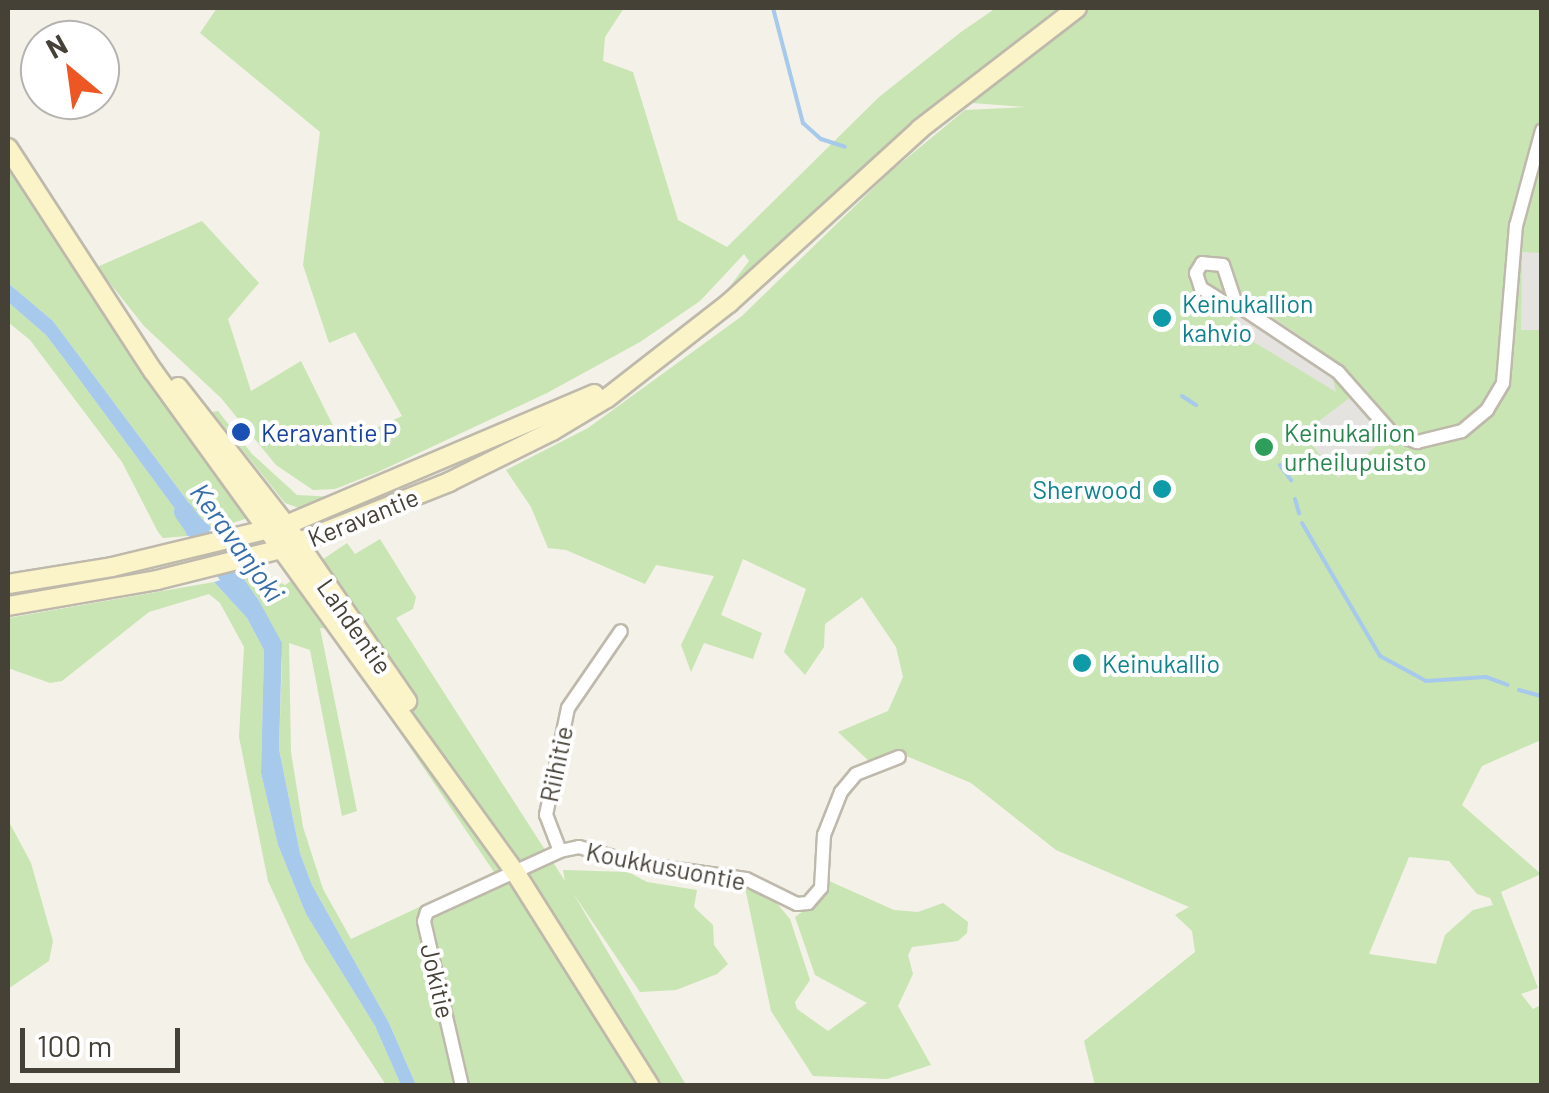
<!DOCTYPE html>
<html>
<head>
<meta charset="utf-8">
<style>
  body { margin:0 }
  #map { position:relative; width:1549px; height:1093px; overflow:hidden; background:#f3f1e8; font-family:Barlow,sans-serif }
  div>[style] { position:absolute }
  .green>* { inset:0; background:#c9e5b3 }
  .parking>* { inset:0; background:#e4e3df }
  .water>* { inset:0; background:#a7c9ec }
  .stream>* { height:4px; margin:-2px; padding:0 2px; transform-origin:2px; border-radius:2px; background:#a7c9ec }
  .river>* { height:20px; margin:-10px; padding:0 10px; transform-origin:10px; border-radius:10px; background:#a7c9ec }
  .roads { filter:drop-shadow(2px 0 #beb9ab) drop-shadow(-2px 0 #beb9ab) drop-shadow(0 2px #beb9ab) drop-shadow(0 -2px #beb9ab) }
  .street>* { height:12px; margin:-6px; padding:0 6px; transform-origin:6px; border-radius:6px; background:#fff }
  .secondary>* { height:18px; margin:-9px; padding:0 9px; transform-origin:9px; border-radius:9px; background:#fbf4c9 }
  .dots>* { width:28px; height:28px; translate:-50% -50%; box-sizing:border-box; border:5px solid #fff; border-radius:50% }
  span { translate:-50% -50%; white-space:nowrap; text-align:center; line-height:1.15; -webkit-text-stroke:8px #fff; paint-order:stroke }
  .culture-label { font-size:25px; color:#0d838f }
  .left { translate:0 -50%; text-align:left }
  .right { translate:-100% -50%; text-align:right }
  .transit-label { font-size:25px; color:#164399 }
  .leisure-label { font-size:25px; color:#27864d }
  .street-label { font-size:25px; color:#464137 }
  .water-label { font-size:28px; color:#366eab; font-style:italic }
  .frame { position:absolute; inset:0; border:10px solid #464137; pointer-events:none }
  .north { position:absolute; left:20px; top:20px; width:100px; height:100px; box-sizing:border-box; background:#fff; border:2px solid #b5b3af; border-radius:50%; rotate:331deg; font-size:28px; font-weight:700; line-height:40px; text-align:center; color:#464137 }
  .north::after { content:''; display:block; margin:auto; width:35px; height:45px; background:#ed5724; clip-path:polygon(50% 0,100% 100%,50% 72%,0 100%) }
  .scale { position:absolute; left:20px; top:1028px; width:160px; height:45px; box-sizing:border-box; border:5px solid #464137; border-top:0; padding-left:12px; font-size:30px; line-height:35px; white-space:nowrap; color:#464137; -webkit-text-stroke:8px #fff; paint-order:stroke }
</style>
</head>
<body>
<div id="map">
  <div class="green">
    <i style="clip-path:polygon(217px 8px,624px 8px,605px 37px,603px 61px,633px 72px,678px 220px,727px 247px,879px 97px,961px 32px,996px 8px,1060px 8px,935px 104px,716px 305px,749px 261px,744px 254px,700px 301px,640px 342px,547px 393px,378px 472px,335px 489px,313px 490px,276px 465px,221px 398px,144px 326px,97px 267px,202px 221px,259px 283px,228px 319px,251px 391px,301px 361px,342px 444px,402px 416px,355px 332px,329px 343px,303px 265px,320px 132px,200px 33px)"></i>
    <i style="clip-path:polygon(evenodd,1091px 8px,1541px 8px,1541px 740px,1482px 766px,1462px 805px,1541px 874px,1501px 892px,1538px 988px,1521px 994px,1533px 1009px,1541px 1005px,1541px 1085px,1095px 1085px,1084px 1041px,1195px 952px,1192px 931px,1175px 915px,1189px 907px,1056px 850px,971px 783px,904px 755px,871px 763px,838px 732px,888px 711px,903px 677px,896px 647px,862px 597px,825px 624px,824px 647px,805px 675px,784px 652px,806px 589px,743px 559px,721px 615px,762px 633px,753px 659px,704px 643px,691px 672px,681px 645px,714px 576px,656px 565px,645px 584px,566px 550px,548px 548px,531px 507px,506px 470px,588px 428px,742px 316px,890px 172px,965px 110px,1026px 107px,972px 103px,968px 99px,1091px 8px,1409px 857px,1449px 861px,1477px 894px,1490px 898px,1493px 905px,1473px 910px,1445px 935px,1436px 964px,1369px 954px,1409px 857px)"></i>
    <i style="clip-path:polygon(8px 164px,152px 378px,250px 511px,245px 519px,213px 529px,198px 515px,53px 321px,8px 283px)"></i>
    <i style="clip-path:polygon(8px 302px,46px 335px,65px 360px,178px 513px,187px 536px,163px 538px,158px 532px,122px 462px,30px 340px,8px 322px)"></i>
    <i style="clip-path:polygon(218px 411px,252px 454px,297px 495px,336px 497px,302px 509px,285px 503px,212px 412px)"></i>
    <i style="clip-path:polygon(evenodd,380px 539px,416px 597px,413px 609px,396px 618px,565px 881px,563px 870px,628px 872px,647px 882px,697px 890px,694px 907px,713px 925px,714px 945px,728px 964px,717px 974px,676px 990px,640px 992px,573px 893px,686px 1085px,416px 1085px,389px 1023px,312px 885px,300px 853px,279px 749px,282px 659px,258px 599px,239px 575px,260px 570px,285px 585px,347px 543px,355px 554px,380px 539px,320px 628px,330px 629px,494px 872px,351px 939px,323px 889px,303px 827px,291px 752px,289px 643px,310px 650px,342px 816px,357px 811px,320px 628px)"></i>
    <i style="clip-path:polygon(214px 582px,247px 618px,264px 650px,261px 773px,278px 845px,306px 914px,375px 1026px,401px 1085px,386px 1085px,305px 961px,268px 881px,239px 737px,244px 647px,220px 603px,209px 594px,149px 612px,62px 681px,50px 683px,8px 668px,8px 618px)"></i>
    <i style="clip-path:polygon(8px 820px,31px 863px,53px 941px,49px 961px,8px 989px)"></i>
    <i style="clip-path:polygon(829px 881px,894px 910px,918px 912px,943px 903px,968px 922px,967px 933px,958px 941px,912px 947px,908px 955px,913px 974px,898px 1006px,931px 1065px,887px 1079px,813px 1076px,771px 1011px,744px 883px,775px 901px,790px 919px,810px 980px,795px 1002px,797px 1009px,828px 1031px,867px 1003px,815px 975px,795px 917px,819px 900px)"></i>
  </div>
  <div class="parking">
    <i style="clip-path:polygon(1522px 252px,1541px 253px,1541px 330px,1521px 330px)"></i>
    <i style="clip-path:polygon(1241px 309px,1261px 324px,1268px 314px,1322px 351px,1319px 359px,1338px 372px,1333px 379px,1336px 392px,1239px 333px,1235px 317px)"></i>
    <i style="clip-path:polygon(1356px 393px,1392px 433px,1338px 478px,1303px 433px)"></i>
  </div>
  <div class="water">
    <i style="clip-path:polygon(8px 283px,53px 321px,198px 515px,213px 529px,187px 536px,178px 513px,65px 360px,46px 335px,8px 302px)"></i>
    <i style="clip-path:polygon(239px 575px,258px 599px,282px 643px,279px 749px,300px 853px,312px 885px,389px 1023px,416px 1085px,401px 1085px,375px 1026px,306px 914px,278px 845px,261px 773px,264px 650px,247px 618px,214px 582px)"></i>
  </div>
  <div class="stream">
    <i style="left:773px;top:8px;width:119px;rotate:75.4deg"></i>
    <i style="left:803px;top:123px;width:24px;rotate:42deg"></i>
    <i style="left:821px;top:139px;width:25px;rotate:18deg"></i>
    <i style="left:1182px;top:396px;width:17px;rotate:33deg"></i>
    <i style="left:1280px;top:465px;width:19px;rotate:54deg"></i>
    <i style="left:1295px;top:499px;width:15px;rotate:74deg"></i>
    <i style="left:1302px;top:523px;width:154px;rotate:59.6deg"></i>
    <i style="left:1380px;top:656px;width:52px;rotate:28.5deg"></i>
    <i style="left:1426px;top:681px;width:60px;rotate:-3.8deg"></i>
    <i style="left:1486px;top:677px;width:23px;rotate:20deg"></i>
    <i style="left:1519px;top:690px;width:24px;rotate:15deg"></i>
  </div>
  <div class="river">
    <i style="left:184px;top:512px;width:105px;rotate:54.7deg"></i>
  </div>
  <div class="roads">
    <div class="street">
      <i style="left:1236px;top:304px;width:41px;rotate:-108.4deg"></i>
      <i style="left:1223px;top:265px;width:21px;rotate:-175deg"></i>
      <i style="left:1202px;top:263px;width:12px;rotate:121deg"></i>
      <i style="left:1196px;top:273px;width:16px;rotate:72deg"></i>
      <i style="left:1201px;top:288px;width:28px;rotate:32deg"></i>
      <i style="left:1225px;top:303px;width:11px;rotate:5deg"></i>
      <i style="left:1236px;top:304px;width:123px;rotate:33.7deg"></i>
      <i style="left:1338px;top:372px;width:81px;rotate:48.5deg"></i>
      <i style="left:1392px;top:433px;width:27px;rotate:20deg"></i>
      <i style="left:1417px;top:442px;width:46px;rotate:-13.7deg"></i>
      <i style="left:1462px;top:431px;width:33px;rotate:-40deg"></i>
      <i style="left:1487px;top:410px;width:31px;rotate:-59deg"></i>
      <i style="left:1503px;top:383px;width:158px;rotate:-85.3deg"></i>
      <i style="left:1516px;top:226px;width:99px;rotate:-74.8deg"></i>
      <i style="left:560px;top:851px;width:39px;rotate:-111deg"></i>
      <i style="left:546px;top:815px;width:109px;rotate:-78.4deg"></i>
      <i style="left:568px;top:708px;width:93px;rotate:-55.5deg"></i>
      <i style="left:462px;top:1086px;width:169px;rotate:-103deg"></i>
      <i style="left:424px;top:921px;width:9px;rotate:-72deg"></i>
      <i style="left:427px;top:912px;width:146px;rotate:-24.6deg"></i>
      <i style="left:560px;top:851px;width:19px;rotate:-12deg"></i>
      <i style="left:579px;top:847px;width:57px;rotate:16.2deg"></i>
      <i style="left:634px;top:863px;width:113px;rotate:8.1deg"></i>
      <i style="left:746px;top:879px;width:57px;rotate:26.1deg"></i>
      <i style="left:797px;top:904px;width:11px;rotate:-5deg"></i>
      <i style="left:808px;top:903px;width:20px;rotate:-49deg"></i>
      <i style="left:821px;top:888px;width:53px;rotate:-86.8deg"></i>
      <i style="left:824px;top:835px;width:46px;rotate:-68.4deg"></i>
      <i style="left:841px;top:792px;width:23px;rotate:-50deg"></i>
      <i style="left:856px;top:774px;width:46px;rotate:-21.6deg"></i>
    </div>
    <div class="secondary">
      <i style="left:8px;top:148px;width:266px;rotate:57deg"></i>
      <i style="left:153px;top:371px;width:618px;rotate:54.15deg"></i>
      <i style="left:515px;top:872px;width:253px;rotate:57.8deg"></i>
      <i style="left:178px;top:387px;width:175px;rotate:52deg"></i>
      <i style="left:286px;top:525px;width:214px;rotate:55.5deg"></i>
      <i style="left:8px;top:584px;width:105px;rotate:-9.3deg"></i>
      <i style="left:112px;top:567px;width:179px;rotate:-13.6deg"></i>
      <i style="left:286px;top:525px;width:335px;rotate:-23deg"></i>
      <i style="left:8px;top:606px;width:151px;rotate:-9.9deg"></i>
      <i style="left:157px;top:580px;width:128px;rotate:-14deg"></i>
      <i style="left:281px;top:549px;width:181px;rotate:-21.7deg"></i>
      <i style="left:449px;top:482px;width:115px;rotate:-26.3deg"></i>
      <i style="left:552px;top:431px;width:64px;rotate:-31deg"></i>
      <i style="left:607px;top:398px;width:155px;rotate:-37.9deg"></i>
      <i style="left:729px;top:303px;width:258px;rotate:-42.3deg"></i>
      <i style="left:920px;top:129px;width:198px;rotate:-37.6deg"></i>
    </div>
  </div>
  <div class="dots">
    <i style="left:1162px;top:318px;background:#0f9aa8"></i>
    <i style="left:241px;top:432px;background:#1a4fb4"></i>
    <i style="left:1264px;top:447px;background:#2e9e5b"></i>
    <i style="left:1162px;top:489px;background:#0f9aa8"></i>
    <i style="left:1082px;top:663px;background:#0f9aa8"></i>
  </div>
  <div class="culture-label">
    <span class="left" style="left:1182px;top:318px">Keinukallion<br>kahvio</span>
    <span class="right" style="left:1142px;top:489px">Sherwood</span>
    <span class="left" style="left:1102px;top:663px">Keinukallio</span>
  </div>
  <div class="transit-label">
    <span class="left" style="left:261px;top:432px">Keravantie P</span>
  </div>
  <div class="leisure-label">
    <span class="left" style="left:1284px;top:447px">Keinukallion<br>urheilupuisto</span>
  </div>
  <div class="street-label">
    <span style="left:363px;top:517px;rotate:-22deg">Keravantie</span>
    <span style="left:355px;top:626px;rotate:55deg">Lahdentie</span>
    <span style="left:556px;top:764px;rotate:-78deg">Riihitie</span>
    <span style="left:666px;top:866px;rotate:11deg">Koukkusuontie</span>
    <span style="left:438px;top:981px;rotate:77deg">Jokitie</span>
  </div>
  <div class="water-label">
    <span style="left:238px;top:542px;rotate:54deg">Keravanjoki</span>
  </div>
  <div class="frame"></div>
  <div class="north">N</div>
  <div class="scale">100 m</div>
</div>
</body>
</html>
